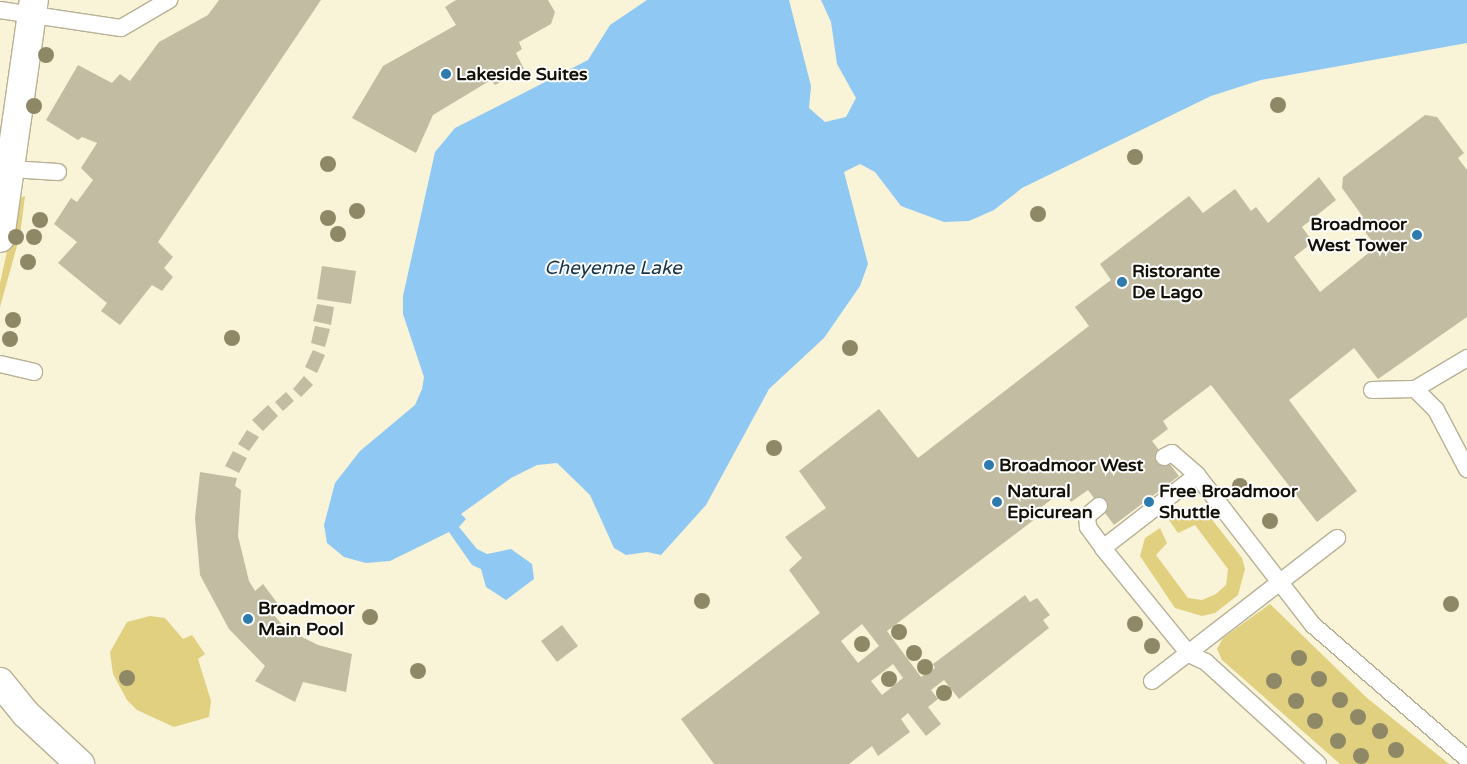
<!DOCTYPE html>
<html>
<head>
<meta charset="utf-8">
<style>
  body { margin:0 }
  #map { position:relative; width:1467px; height:764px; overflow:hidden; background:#f9f3d7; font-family:"Varela Round",sans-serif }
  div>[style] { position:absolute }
  .green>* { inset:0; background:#e0d080 }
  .water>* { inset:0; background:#8fc9f3 }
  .building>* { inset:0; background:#c2bda2 }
  .roads { filter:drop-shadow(1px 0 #b6b196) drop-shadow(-1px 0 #b6b196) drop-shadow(0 1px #b6b196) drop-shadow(0 -1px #b6b196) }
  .service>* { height:16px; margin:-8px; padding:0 8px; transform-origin:8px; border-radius:8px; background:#fff }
  .tertiary>* { height:28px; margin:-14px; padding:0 14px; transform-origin:14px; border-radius:14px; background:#fff }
  .secondary>* { height:28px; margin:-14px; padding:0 14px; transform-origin:14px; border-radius:14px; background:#fff }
  .trees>* { width:16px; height:16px; margin:-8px; border-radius:50%; background:#8f8867 }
  .dots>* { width:14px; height:14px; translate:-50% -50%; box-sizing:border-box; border:2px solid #fff; border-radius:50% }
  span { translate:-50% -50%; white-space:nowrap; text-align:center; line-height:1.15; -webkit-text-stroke:4px #fff; paint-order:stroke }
  .poi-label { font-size:18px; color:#131107; font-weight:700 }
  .left { translate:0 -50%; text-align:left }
  .right { translate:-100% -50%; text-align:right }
  .water-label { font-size:19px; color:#15354b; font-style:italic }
</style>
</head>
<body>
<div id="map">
  <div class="green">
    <i style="clip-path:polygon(25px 196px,20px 235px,0 307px,0 283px,19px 198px)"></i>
    <i style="clip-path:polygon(1197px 508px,1206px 512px,1242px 558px,1245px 569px,1238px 595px,1215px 613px,1202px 616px,1175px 608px,1140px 556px,1145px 538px,1160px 528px,1167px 543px,1156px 555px,1188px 598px,1202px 600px,1216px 594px,1226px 585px,1228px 569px,1195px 525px,1178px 533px,1169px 520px,1184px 509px)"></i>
    <i style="clip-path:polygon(1270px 604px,1367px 698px,1449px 764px,1340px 764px,1222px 660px,1217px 649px,1223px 638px)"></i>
    <i style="clip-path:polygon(150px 616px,165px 618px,183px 639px,192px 635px,205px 654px,198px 659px,211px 701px,209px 717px,174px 727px,137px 710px,127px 700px,113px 674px,110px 652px,127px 622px)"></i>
  </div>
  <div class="water">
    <i style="clip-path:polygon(647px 0,789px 0,811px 86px,809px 108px,825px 122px,846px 117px,856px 98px,837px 64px,831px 22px,821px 0,1467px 0,1467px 43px,1261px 80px,1211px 96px,1022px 188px,994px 210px,969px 221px,944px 222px,901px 206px,875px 172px,860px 164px,844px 172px,868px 264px,860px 286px,824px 338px,769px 389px,706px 505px,661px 555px,647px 552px,626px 555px,614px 548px,590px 495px,557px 463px,537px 465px,511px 478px,461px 514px,466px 519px,459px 527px,477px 549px,487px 554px,511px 549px,532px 564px,534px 579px,506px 600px,486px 587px,481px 569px,472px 565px,449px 532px,390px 561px,366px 563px,344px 557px,327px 543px,324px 525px,335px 483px,360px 451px,415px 405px,422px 389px,424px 377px,403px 314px,403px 296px,435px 152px,455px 128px,588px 60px,610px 25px)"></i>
  </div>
  <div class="building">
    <i style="clip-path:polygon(219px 0,321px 0,158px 242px,173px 257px,164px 268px,173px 277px,162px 291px,152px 285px,120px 325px,101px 311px,107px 303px,58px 263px,77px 242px,54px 224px,71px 198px,77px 202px,93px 180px,81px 168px,97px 143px,82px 137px,78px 140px,46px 120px,78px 65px,112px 83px,120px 74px,130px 81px,159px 42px,208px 15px)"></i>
    <i style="clip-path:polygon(456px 0,548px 0,555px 12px,551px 24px,519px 42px,522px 49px,516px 53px,524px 69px,495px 85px,491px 80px,433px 115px,416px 153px,352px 118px,383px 66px,456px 25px,445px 7px)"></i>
    <i style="clip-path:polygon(evenodd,1425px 115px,1437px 117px,1464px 153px,1458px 158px,1467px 170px,1467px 317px,1378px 379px,1354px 348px,1289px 400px,1357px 491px,1317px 522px,1211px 385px,1163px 421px,1168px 429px,1152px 441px,1179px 476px,1114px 525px,1088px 490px,1071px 502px,1063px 491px,1036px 511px,1039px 516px,887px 631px,921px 677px,935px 668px,933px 664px,1025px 595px,1030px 602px,1037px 598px,1050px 615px,1043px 620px,1049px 628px,959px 699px,944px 680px,931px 690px,938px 699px,928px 707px,941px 724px,926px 736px,908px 713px,901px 719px,910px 732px,878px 756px,872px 746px,849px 764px,714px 764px,681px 719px,820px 613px,789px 570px,802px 558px,785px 537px,826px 508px,799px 471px,879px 409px,918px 458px,1089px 326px,1075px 307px,1111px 280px,1100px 264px,1189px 196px,1203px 213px,1235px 189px,1251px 211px,1256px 207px,1268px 223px,1319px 177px,1336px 200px,1302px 227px,1313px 242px,1294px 257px,1320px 292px,1376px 247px,1358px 222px,1363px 217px,1342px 188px,1343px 177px,1425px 115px,862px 624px,879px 646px,858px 663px,841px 641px,862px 624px,1425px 115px,893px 664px,903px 678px,882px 695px,871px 681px,893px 664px)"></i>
    <i style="clip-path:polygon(322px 266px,356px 271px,351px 304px,317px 299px)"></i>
    <i style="clip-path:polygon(317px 304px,334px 307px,331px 325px,313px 321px)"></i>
    <i style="clip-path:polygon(315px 326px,330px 329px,325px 347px,311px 343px)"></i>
    <i style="clip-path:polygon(313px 350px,325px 355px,317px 373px,305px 367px)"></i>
    <i style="clip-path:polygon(304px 376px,313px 385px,301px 397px,293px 389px)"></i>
    <i style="clip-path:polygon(286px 392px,294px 401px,283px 411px,275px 402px)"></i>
    <i style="clip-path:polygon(268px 405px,278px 416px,263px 431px,252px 420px)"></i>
    <i style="clip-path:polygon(247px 430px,259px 437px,249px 451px,238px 444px)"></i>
    <i style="clip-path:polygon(233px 451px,247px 458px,239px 473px,225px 466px)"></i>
    <i style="clip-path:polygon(200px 472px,237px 478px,235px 486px,241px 490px,238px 536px,249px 581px,255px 591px,263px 584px,281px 608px,272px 613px,286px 629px,318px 645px,352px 654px,346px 692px,303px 682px,295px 702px,255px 681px,265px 666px,229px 629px,200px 575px,195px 518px)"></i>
    <i style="clip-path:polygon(562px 625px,578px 646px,557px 662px,541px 641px)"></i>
  </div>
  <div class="roads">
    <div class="service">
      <i style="left:0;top:10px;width:122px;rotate:8.5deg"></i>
      <i style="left:121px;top:28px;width:56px;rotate:-30.3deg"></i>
      <i style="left:10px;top:169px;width:48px;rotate:3.6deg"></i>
      <i style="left:0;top:364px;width:35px;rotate:13deg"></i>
      <i style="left:1415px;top:389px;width:61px;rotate:-30.8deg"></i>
      <i style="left:1372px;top:390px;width:43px;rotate:-1.3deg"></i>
      <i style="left:1415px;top:389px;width:30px;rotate:45deg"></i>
      <i style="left:1436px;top:410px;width:67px;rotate:62.3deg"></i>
      <i style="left:1164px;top:457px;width:9px;rotate:-27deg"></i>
      <i style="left:1172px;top:453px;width:33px;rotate:41deg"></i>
      <i style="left:1099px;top:506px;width:16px;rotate:140deg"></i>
      <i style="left:1087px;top:516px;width:11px;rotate:85deg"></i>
      <i style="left:1088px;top:527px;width:26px;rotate:54deg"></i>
      <i style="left:1152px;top:681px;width:234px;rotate:-37.7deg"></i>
      <i style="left:1318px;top:764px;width:151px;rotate:-137.7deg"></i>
      <i style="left:1206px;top:662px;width:19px;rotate:-155deg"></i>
      <i style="left:1189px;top:654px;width:136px;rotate:-129.1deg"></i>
      <i style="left:1103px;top:548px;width:119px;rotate:-37.8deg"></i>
      <i style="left:1197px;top:475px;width:190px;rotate:52.3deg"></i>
      <i style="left:1313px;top:625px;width:204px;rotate:41deg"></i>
    </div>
    <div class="tertiary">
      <i style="left:0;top:682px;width:41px;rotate:50.9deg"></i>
      <i style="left:26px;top:714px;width:74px;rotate:42.8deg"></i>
    </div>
    <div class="secondary">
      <i style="left:0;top:238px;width:240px;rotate:-81.9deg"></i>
    </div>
  </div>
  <div class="trees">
    <i style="left:46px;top:55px"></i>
    <i style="left:1278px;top:105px"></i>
    <i style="left:34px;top:106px"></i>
    <i style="left:1135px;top:157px"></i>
    <i style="left:328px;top:164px"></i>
    <i style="left:357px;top:211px"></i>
    <i style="left:1038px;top:214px"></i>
    <i style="left:328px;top:218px"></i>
    <i style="left:40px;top:220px"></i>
    <i style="left:338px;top:234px"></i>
    <i style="left:16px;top:237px"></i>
    <i style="left:34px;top:237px"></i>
    <i style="left:28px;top:262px"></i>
    <i style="left:13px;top:320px"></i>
    <i style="left:232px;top:338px"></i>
    <i style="left:10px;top:339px"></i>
    <i style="left:850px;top:348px"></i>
    <i style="left:774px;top:448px"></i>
    <i style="left:1240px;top:486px"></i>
    <i style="left:1270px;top:521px"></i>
    <i style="left:702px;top:601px"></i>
    <i style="left:1451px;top:604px"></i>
    <i style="left:370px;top:617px"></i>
    <i style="left:1135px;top:624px"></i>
    <i style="left:899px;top:632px"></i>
    <i style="left:862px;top:644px"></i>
    <i style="left:1152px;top:646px"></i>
    <i style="left:914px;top:653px"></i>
    <i style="left:1299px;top:658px"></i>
    <i style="left:925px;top:667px"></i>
    <i style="left:418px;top:671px"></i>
    <i style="left:127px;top:678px"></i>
    <i style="left:889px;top:679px"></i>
    <i style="left:1319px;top:679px"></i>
    <i style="left:1274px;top:681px"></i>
    <i style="left:944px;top:693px"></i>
    <i style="left:1340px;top:700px"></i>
    <i style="left:1296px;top:701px"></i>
    <i style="left:1358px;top:717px"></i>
    <i style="left:1315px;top:721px"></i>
    <i style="left:1380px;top:731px"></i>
    <i style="left:1338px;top:741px"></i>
    <i style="left:1396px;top:750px"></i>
    <i style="left:1361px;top:756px"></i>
  </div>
  <div class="dots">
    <i style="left:446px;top:74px;background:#2d7aad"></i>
    <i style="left:1417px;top:235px;background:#2d7aad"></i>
    <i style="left:1122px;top:282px;background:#2d7aad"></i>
    <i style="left:989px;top:465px;background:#2d7aad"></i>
    <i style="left:997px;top:502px;background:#2d7aad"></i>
    <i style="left:1149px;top:502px;background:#2d7aad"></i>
    <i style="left:248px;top:619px;background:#2d7aad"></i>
  </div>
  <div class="poi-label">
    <span class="left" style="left:456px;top:74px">Lakeside Suites</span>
    <span class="right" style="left:1407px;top:235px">Broadmoor<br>West Tower</span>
    <span class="left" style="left:1132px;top:282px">Ristorante<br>De Lago</span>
    <span class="left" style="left:999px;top:465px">Broadmoor West</span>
    <span class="left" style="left:1007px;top:502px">Natural<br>Epicurean</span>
    <span class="left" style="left:1159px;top:502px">Free Broadmoor<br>Shuttle</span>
    <span class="left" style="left:258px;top:619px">Broadmoor<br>Main Pool</span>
  </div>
  <div class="water-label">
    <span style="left:613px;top:269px">Cheyenne Lake</span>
  </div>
</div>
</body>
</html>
